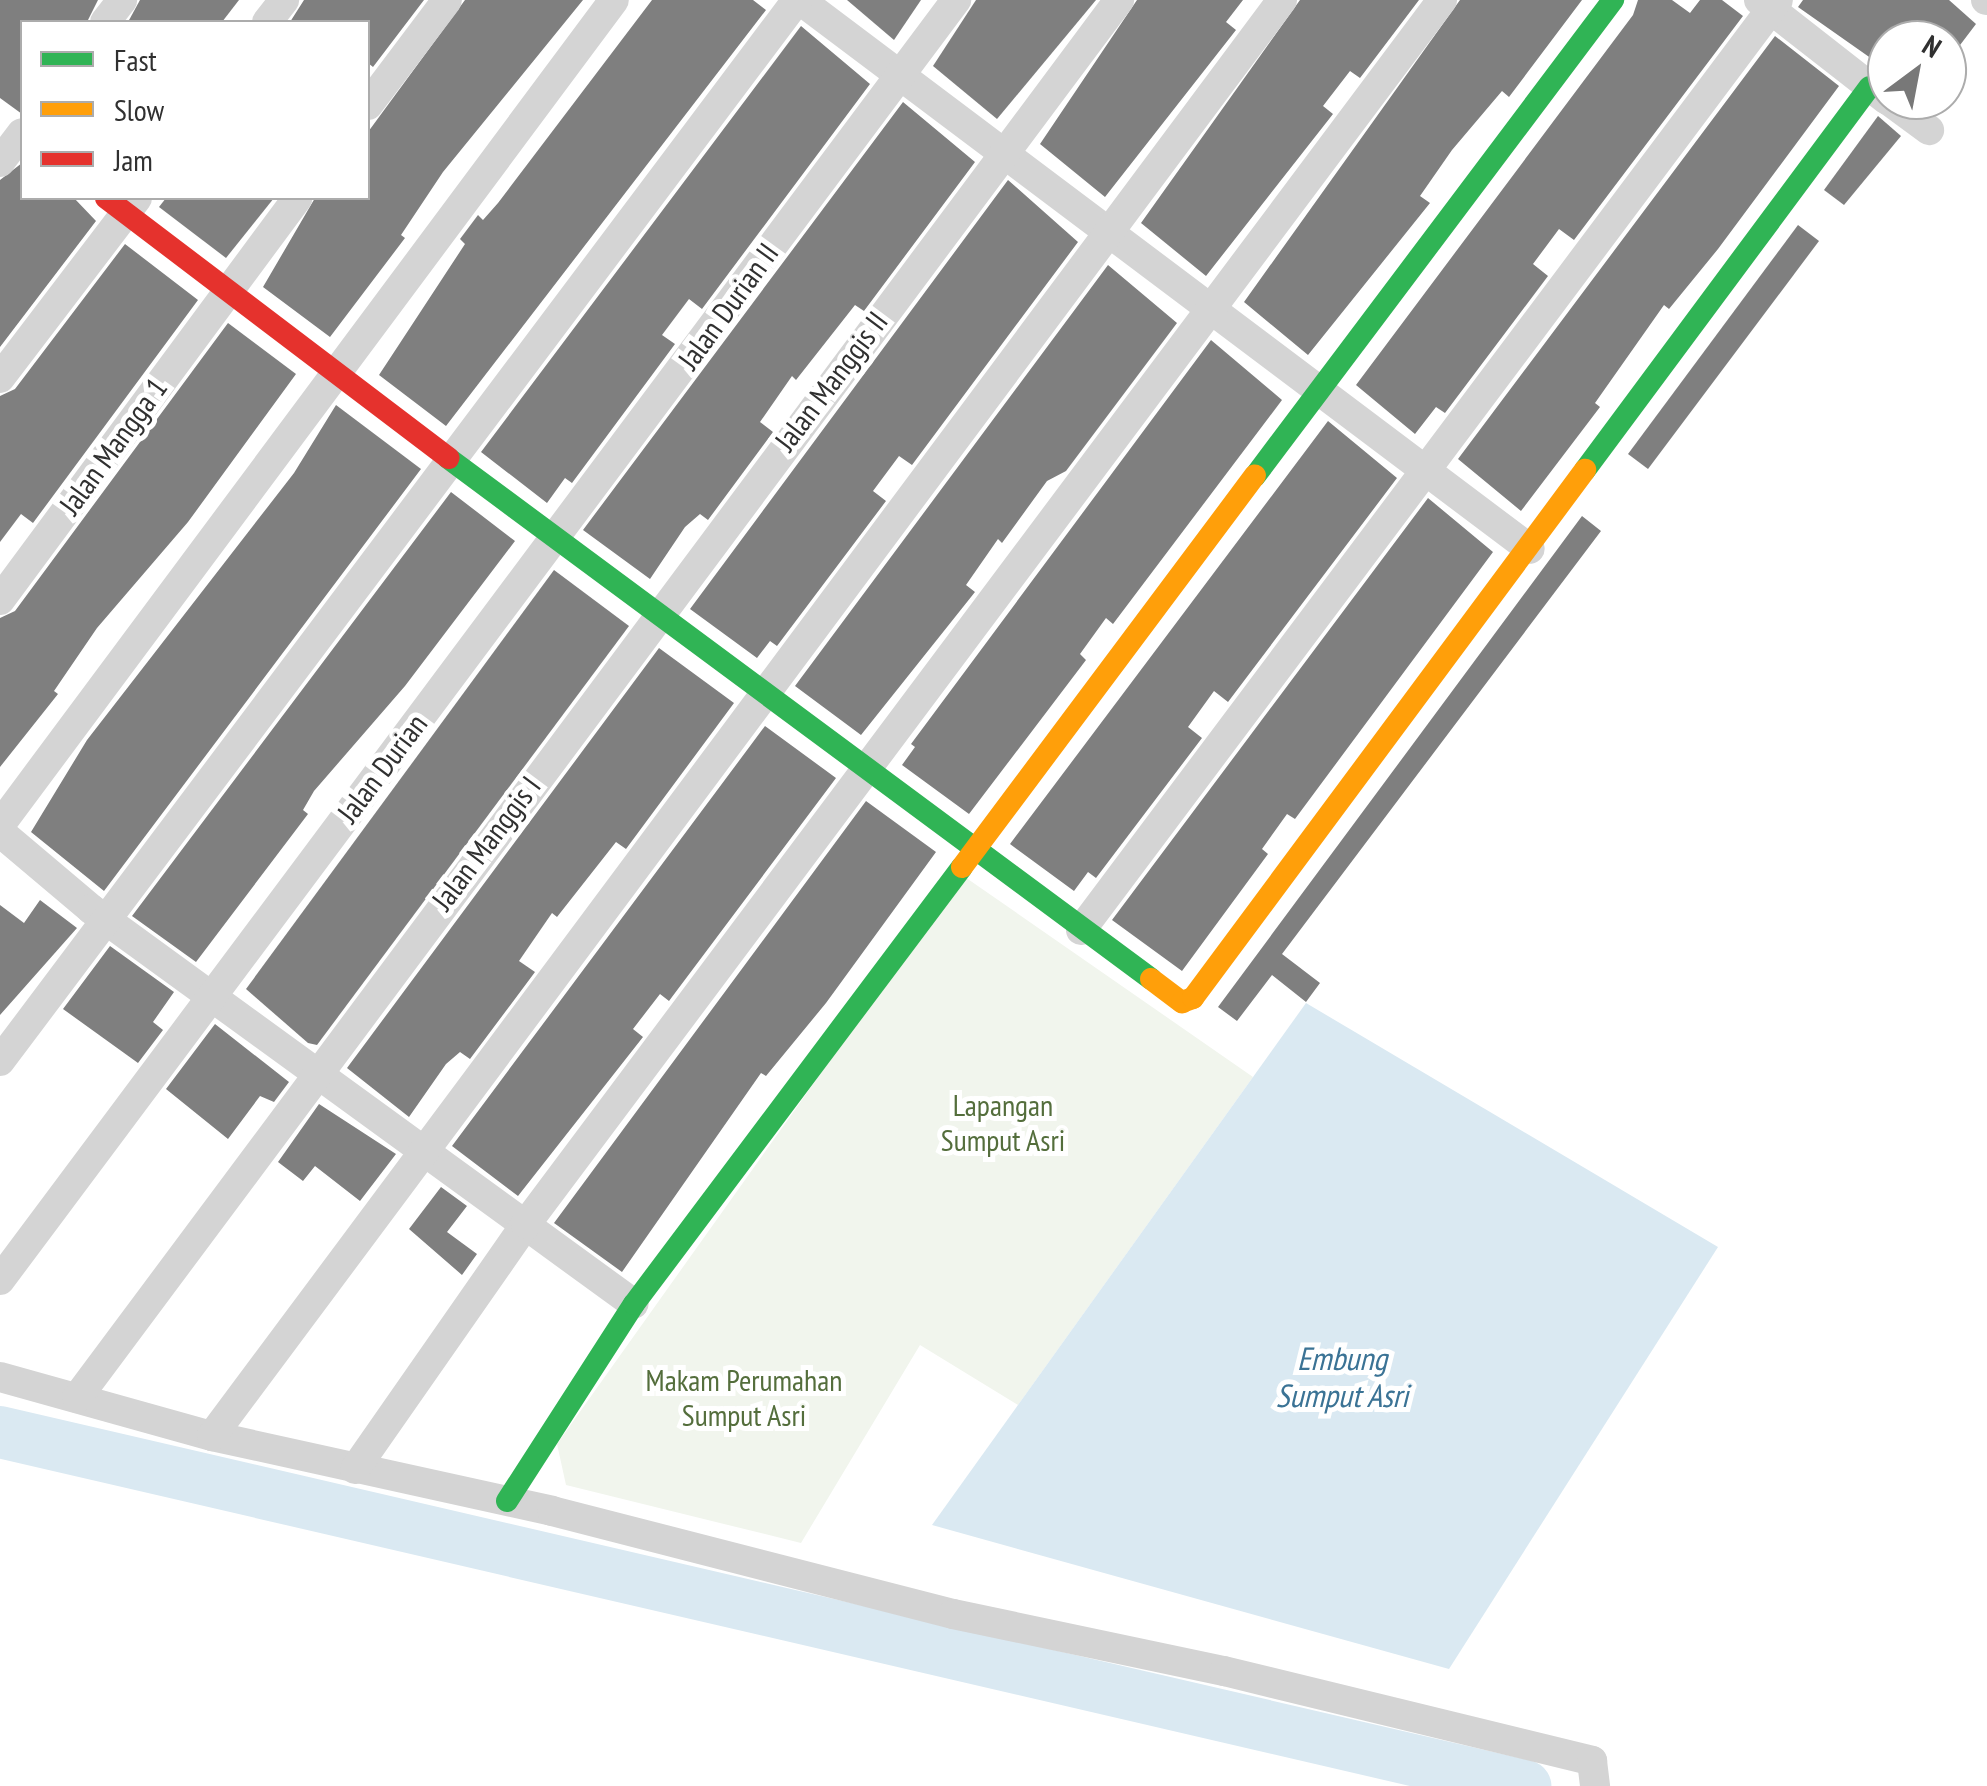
<!DOCTYPE html>
<html>
<head>
<meta charset="utf-8">
<style>
  body { margin:0 }
  #map { position:relative; width:1987px; height:1786px; overflow:hidden; background:#fff; font-family:"PT Sans Narrow",sans-serif }
  div>[style] { position:absolute }
  .green>* { inset:0; background:#f1f5ed }
  .water>* { inset:0; background:#dae9f2 }
  .river>* { height:52px; margin:-26px; padding:0 26px; transform-origin:26px; border-radius:26px; background:#dae9f2 }
  .building>* { inset:0; background:#7f7f7f }
  .street>* { height:30px; margin:-15px; padding:0 15px; transform-origin:15px; border-radius:15px; background:#d4d4d4 }
  .fast>* { height:22px; margin:-11px; padding:0 11px; transform-origin:11px; border-radius:11px; background:#30b455 }
  .slow>* { height:22px; margin:-11px; padding:0 11px; transform-origin:11px; border-radius:11px; background:#ff9f0a }
  .jam>* { height:22px; margin:-11px; padding:0 11px; transform-origin:11px; border-radius:11px; background:#e5322d }
  span { translate:-50% -50%; white-space:nowrap; text-align:center; line-height:1.15; -webkit-text-stroke:10px #fff; paint-order:stroke }
  .street-label { font-size:30px; color:#303030 }
  .park-label { font-size:30px; color:#546e3c }
  .water-label { font-size:32px; color:#3b7395; font-style:italic }
  .legend { position:absolute; left:20px; top:20px; width:350px; height:180px; box-sizing:border-box; background:#fff; border:2px solid #acacac; margin:0; padding:12px 18px; list-style:none; font-size:30px; color:#303030 }
  .legend li { display:flex; align-items:center; gap:20px; height:50px }
  .legend b { width:50px; border:2px solid #acacac }
  .north { position:absolute; left:1867px; top:20px; width:100px; height:100px; box-sizing:border-box; background:#fff; border:2px solid #acacac; border-radius:50%; rotate:32deg; font-size:28px; font-weight:700; line-height:40px; text-align:center; color:#303030 }
  .north::after { content:''; display:block; margin:auto; width:35px; height:45px; background:#787878; clip-path:polygon(50% 0,100% 100%,50% 72%,0 100%) }
</style>
</head>
<body>
<div id="map">
  <div class="green">
    <i style="clip-path:polygon(962px 875px,1253px 1077px,1018px 1405px,920px 1345px,801px 1543px,566px 1485px,557px 1444px)"></i>
  </div>
  <div class="water">
    <i style="clip-path:polygon(1306px 1003px,1718px 1247px,1449px 1669px,932px 1525px)"></i>
  </div>
  <div class="river">
    <i style="left:0;top:1432px;width:1566px;rotate:13.07deg"></i>
  </div>
  <div class="building">
    <i style="clip-path:polygon(0 0,98px 0,87px 22px,22px 22px,22px 114px,0 98px)"></i>
    <i style="clip-path:polygon(140px 0,239px 0,222px 22px,128px 22px)"></i>
    <i style="clip-path:polygon(304px 0,424px 0,373px 67px,368px 63px,368px 22px,290px 22px)"></i>
    <i style="clip-path:polygon(465px 0,583px 0,443px 172px,401px 235px,405px 238px,330px 337px,263px 287px,315px 198px,368px 198px,368px 132px)"></i>
    <i style="clip-path:polygon(652px 0,753px 0,766px 10px,446px 426px,379px 375px,465px 244px,460px 239px,478px 215px,483px 220px,498px 203px)"></i>
    <i style="clip-path:polygon(847px 0,921px 0,894px 40px)"></i>
    <i style="clip-path:polygon(976px 0,1096px 0,997px 119px,933px 66px)"></i>
    <i style="clip-path:polygon(1137px 0,1243px 0,1226px 22px,1236px 30px,1105px 197px,1040px 144px)"></i>
    <i style="clip-path:polygon(1300px 0,1419px 0,1360px 78px,1350px 71px,1323px 106px,1333px 114px,1206px 276px,1141px 223px)"></i>
    <i style="clip-path:polygon(1460px 0,1582px 0,1509px 97px,1502px 91px,1452px 150px,1420px 196px,1430px 203px,1308px 355px,1244px 302px)"></i>
    <i style="clip-path:polygon(1638px 0,1672px 0,1690px 13px,1700px 0,1722px 0,1743px 16px,1574px 240px,1559px 229px,1533px 264px,1548px 276px,1445px 413px,1436px 407px,1415px 434px,1356px 385px,1633px 15px)"></i>
    <i style="clip-path:polygon(1803px 0,1949px 0,1976px 24px,1954px 53px,1947px 40px,1913px 24px,1901px 40px,1887px 40px,1882px 66px,1798px 7px)"></i>
    <i style="clip-path:polygon(801px 26px,870px 84px,702px 309px,689px 299px,662px 335px,675px 344px,572px 483px,565px 478px,547px 503px,481px 452px)"></i>
    <i style="clip-path:polygon(1775px 36px,1839px 86px,1718px 249px,1669px 309px,1664px 305px,1595px 403px,1600px 407px,1521px 511px,1458px 459px)"></i>
    <i style="clip-path:polygon(903px 102px,975px 162px,864px 311px,855px 305px,796px 380px,792px 376px,760px 422px,773px 432px,708px 520px,700px 514px,685px 527px,650px 579px,583px 530px)"></i>
    <i style="clip-path:polygon(1878px 116px,1901px 136px,1844px 205px,1824px 190px)"></i>
    <i style="clip-path:polygon(22px 163px,22px 198px,74px 198px,96px 221px,0 347px,0 180px)"></i>
    <i style="clip-path:polygon(1008px 180px,1078px 242px,912px 465px,899px 456px,873px 491px,886px 501px,777px 646px,770px 641px,757px 658px,690px 609px)"></i>
    <i style="clip-path:polygon(166px 198px,274px 198px,226px 258px,159px 207px)"></i>
    <i style="clip-path:polygon(1798px 225px,1819px 241px,1648px 469px,1628px 454px)"></i>
    <i style="clip-path:polygon(125px 244px,198px 300px,33px 523px,21px 514px,0 542px,0 396px,15px 389px)"></i>
    <i style="clip-path:polygon(1108px 265px,1177px 323px,1066px 471px,1047px 481px,1002px 543px,998px 539px,966px 585px,975px 592px,861px 735px,795px 686px)"></i>
    <i style="clip-path:polygon(228px 323px,296px 374px,188px 522px,97px 628px,54px 691px,58px 694px,0 767px,0 618px,15px 611px)"></i>
    <i style="clip-path:polygon(1211px 340px,1282px 400px,1113px 624px,1106px 618px,1080px 654px,1086px 660px,969px 814px,902px 765px,915px 747px,911px 744px)"></i>
    <i style="clip-path:polygon(336px 405px,421px 469px,104px 891px,31px 832px,87px 740px,294px 473px)"></i>
    <i style="clip-path:polygon(1328px 421px,1397px 478px,1228px 702px,1214px 691px,1188px 727px,1202px 738px,1096px 878px,1088px 872px,1074px 891px,1010px 844px)"></i>
    <i style="clip-path:polygon(451px 492px,515px 541px,405px 686px,314px 791px,303px 810px,308px 814px,196px 962px,132px 916px)"></i>
    <i style="clip-path:polygon(1428px 498px,1493px 552px,1295px 819px,1287px 814px,1262px 849px,1268px 854px,1182px 971px,1112px 920px)"></i>
    <i style="clip-path:polygon(1582px 516px,1601px 531px,1282px 954px,1320px 983px,1306px 1002px,1272px 975px,1237px 1021px,1218px 1007px)"></i>
    <i style="clip-path:polygon(554px 570px,629px 626px,317px 1045px,308px 1043px,246px 989px)"></i>
    <i style="clip-path:polygon(659px 648px,734px 703px,626px 849px,616px 842px,557px 917px,552px 913px,519px 961px,535px 972px,470px 1059px,460px 1052px,446px 1064px,409px 1117px,347px 1068px)"></i>
    <i style="clip-path:polygon(765px 726px,836px 778px,669px 1001px,660px 994px,633px 1029px,643px 1037px,518px 1196px,452px 1146px)"></i>
    <i style="clip-path:polygon(866px 801px,936px 852px,826px 1003px,766px 1076px,761px 1073px,622px 1272px,554px 1223px)"></i>
    <i style="clip-path:polygon(40px 900px,77px 928px,0 1015px,0 905px,24px 923px)"></i>
    <i style="clip-path:polygon(110px 946px,174px 992px,153px 1022px,163px 1030px,138px 1063px,63px 1009px)"></i>
    <i style="clip-path:polygon(215px 1024px,289px 1082px,274px 1102px,260px 1096px,228px 1139px,166px 1089px)"></i>
    <i style="clip-path:polygon(319px 1104px,396px 1154px,360px 1201px,315px 1166px,303px 1181px,278px 1162px)"></i>
    <i style="clip-path:polygon(441px 1187px,467px 1206px,447px 1232px,477px 1254px,462px 1275px,409px 1229px)"></i>
  </div>
  <div class="street">
    <i style="left:800px;top:0;width:913px;rotate:36.95deg"></i>
    <i style="left:1759px;top:0;width:162px;rotate:38deg"></i>
    <i style="left:1986px;top:0;width:1px"></i>
    <i style="left:105px;top:22px;width:28px;rotate:-52deg"></i>
    <i style="left:267px;top:22px;width:28px;rotate:-52deg"></i>
    <i style="left:1888px;top:100px;width:51px;rotate:36.2deg"></i>
    <i style="left:368px;top:105px;width:131px;rotate:-53deg"></i>
    <i style="left:0;top:162px;width:36px;rotate:-53deg"></i>
    <i style="left:0;top:378px;width:226px;rotate:-52.7deg"></i>
    <i style="left:0;top:600px;width:500px;rotate:-53.5deg"></i>
    <i style="left:0;top:825px;width:1028px;rotate:-53.34deg"></i>
    <i style="left:0;top:832px;width:119px;rotate:40.2deg"></i>
    <i style="left:91px;top:909px;width:671px;rotate:36.03deg"></i>
    <i style="left:1081px;top:930px;width:1162px;rotate:-53.15deg"></i>
    <i style="left:0;top:1061px;width:1327px;rotate:-53.09deg"></i>
    <i style="left:0;top:1280px;width:1598px;rotate:-53.24deg"></i>
    <i style="left:0;top:1377px;width:220px;rotate:15.6deg"></i>
    <i style="left:212px;top:1436px;width:348px;rotate:12.4deg"></i>
    <i style="left:552px;top:1511px;width:414px;rotate:14.4deg"></i>
    <i style="left:953px;top:1614px;width:277px;rotate:11.9deg"></i>
    <i style="left:1224px;top:1671px;width:379px;rotate:13.7deg"></i>
    <i style="left:1592px;top:1761px;width:25px;rotate:83deg"></i>
    <i style="left:77px;top:1398px;width:1744px;rotate:-53.3deg"></i>
    <i style="left:212px;top:1436px;width:1791px;rotate:-53.31deg"></i>
    <i style="left:355px;top:1469px;width:299px;rotate:-55.1deg"></i>
    <i style="left:526px;top:1224px;width:1529px;rotate:-53.19deg"></i>
  </div>
  <div class="fast">
    <i style="left:448px;top:458px;width:875px;rotate:36.54deg"></i>
    <i style="left:1585px;top:470px;width:477px;rotate:-53.4deg"></i>
    <i style="left:1255px;top:476px;width:596px;rotate:-53.05deg"></i>
    <i style="left:507px;top:1501px;width:234px;rotate:-57.2deg"></i>
    <i style="left:634px;top:1304px;width:546px;rotate:-53.11deg"></i>
  </div>
  <div class="slow">
    <i style="left:962px;top:867px;width:489px;rotate:-53.2deg"></i>
    <i style="left:1151px;top:979px;width:39px;rotate:37deg"></i>
    <i style="left:1182px;top:1002px;width:12px;rotate:-20deg"></i>
    <i style="left:1193px;top:998px;width:658px;rotate:-53.41deg"></i>
  </div>
  <div class="jam">
    <i style="left:106px;top:198px;width:430px;rotate:37.2deg"></i>
  </div>
  <div class="street-label">
    <span style="left:728px;top:306px;rotate:-54deg">Jalan Durian II</span>
    <span style="left:831px;top:381px;rotate:-53deg">Jalan Manggis II</span>
    <span style="left:113px;top:446px;rotate:-54deg">Jalan Mangga 1</span>
    <span style="left:382px;top:768px;rotate:-53deg">Jalan Durian</span>
    <span style="left:486px;top:843px;rotate:-53deg">Jalan Manggis I</span>
  </div>
  <div class="park-label">
    <span style="left:1003px;top:1122px">Lapangan<br>Sumput Asri</span>
    <span style="left:744px;top:1397px">Makam Perumahan<br>Sumput Asri</span>
  </div>
  <div class="water-label">
    <span style="left:1342px;top:1377px">Embung<br>Sumput Asri</span>
  </div>
  <ul class="legend">
  <li><b style="height:12px;background:#30b455"></b>Fast</li>
  <li><b style="height:12px;background:#ff9f0a"></b>Slow</li>
  <li><b style="height:12px;background:#e5322d"></b>Jam</li>
  </ul>
  <div class="north">N</div>
</div>
</body>
</html>
